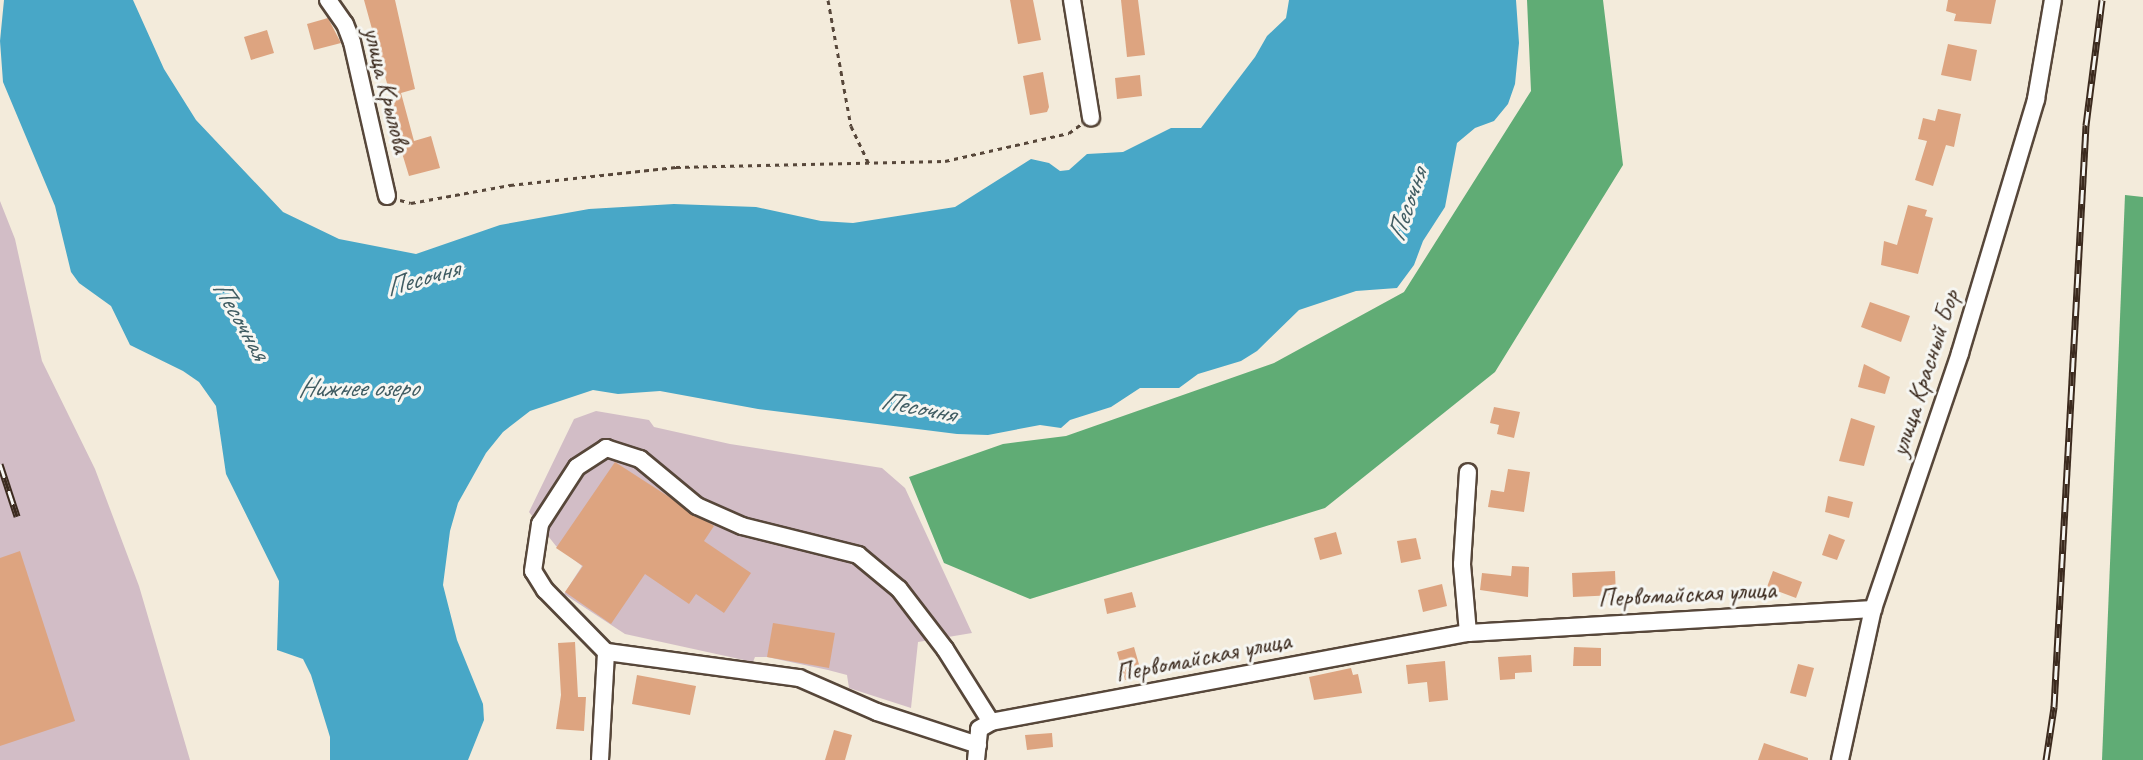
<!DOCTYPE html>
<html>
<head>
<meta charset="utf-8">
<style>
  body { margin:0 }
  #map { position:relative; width:2143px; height:760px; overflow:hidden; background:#f3ebdb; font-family:Caveat,sans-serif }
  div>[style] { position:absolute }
  .industrial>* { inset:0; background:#d2bdc6 }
  .forest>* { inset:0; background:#60ac75 }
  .water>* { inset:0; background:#48a7c7 }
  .building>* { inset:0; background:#dda480 }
  .path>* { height:3px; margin-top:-1.5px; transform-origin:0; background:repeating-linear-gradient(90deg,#57473a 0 4.5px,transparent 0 9px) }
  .roads { filter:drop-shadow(2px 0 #57473a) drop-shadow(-2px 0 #57473a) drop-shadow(0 2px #57473a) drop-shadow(0 -2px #57473a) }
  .minor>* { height:16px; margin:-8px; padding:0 8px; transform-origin:8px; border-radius:8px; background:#fff }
  .rail>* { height:7px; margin-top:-3.5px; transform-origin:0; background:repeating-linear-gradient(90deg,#f6f6f2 0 14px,#3b2a1e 0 28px); box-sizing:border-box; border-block:2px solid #3b2a1e }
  span { translate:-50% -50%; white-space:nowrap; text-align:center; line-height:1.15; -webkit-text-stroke:6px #f6f6f2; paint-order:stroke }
  .street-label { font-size:26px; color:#3b2a1e }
  .water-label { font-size:27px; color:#405c62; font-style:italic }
</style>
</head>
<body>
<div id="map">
  <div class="industrial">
    <i style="clip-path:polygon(0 201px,15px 239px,42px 361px,95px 469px,139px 586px,190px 760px,0 760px)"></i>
    <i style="clip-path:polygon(596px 411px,649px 420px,654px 427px,730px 444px,882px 468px,905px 488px,972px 633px,918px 642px,911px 708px,849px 688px,847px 675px,828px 670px,767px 657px,755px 657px,753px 662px,625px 634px,564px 594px,582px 566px,556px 546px,529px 512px,574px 419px)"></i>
  </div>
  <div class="forest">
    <i style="clip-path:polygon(1527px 0,1603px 0,1623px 165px,1495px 372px,1325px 508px,1030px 599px,944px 563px,909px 477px,1003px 444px,1066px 436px,1274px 363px,1404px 292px,1531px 91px)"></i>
    <i style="clip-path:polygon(2125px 195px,2143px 197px,2143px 760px,2102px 760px)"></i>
  </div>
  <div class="water">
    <i style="clip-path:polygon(4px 0,133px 0,164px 69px,196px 120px,283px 212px,339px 239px,416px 254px,500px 225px,589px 209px,674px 204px,756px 207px,821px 221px,853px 223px,955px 207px,1031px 159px,1049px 163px,1060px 171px,1069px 170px,1087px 154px,1123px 152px,1171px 128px,1201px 128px,1255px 57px,1267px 36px,1286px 18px,1289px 0,1516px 0,1519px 43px,1515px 84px,1508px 104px,1494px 121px,1475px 128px,1457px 143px,1445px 207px,1423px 241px,1414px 265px,1397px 288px,1356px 291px,1299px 310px,1257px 351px,1241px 361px,1198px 374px,1179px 388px,1140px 388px,1111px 407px,1070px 420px,1061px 428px,1040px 425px,988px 435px,957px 434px,758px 409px,660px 391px,618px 394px,593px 390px,530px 411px,503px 432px,486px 453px,458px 503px,450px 531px,443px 585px,457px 640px,483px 704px,484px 720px,468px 760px,330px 760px,330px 737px,311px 675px,303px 659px,277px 650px,279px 581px,226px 474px,216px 406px,199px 382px,183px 371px,130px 345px,111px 306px,79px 283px,71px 272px,55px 206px,3px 82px,0 41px)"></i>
  </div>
  <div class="building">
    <i style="clip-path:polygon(364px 0,395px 0,415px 89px,401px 93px,414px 141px,431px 136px,440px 168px,409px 176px,388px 107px,393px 105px)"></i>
    <i style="clip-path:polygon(1010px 0,1033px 0,1041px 40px,1018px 44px)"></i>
    <i style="clip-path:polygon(1121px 0,1138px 0,1145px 55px,1127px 57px)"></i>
    <i style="clip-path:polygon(1948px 0,1996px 0,1991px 24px,1954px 21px,1956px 14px,1946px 11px)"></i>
    <i style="clip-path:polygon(328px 18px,341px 43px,314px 50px,307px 24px)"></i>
    <i style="clip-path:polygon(267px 30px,274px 53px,251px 60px,244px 37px)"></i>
    <i style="clip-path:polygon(1948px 44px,1977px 50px,1971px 81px,1941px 75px)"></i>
    <i style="clip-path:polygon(1043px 72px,1049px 107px,1047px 112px,1030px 115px,1023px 76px)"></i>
    <i style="clip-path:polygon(1140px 75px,1142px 96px,1117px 99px,1115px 78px)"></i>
    <i style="clip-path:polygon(1938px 109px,1961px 114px,1954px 147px,1946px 145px,1933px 186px,1915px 180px,1927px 141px,1918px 139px,1923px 118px,1935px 121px)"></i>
    <i style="clip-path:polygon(1908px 205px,1927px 210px,1925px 216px,1933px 218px,1918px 274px,1881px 265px,1884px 241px,1897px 245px)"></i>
    <i style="clip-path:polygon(1870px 302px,1910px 316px,1901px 342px,1861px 327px)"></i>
    <i style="clip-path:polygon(1864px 364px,1890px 377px,1885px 394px,1858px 387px)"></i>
    <i style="clip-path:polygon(1494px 407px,1520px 412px,1514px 438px,1497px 434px,1499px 425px,1490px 423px)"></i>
    <i style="clip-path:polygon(1851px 418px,1875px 426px,1864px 466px,1839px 461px)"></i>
    <i style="clip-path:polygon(615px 462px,714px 526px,704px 541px,751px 573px,724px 613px,696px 594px,689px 604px,645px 574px,611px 624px,565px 592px,583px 566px,556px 548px)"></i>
    <i style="clip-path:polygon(1508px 469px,1530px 472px,1524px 512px,1488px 507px,1491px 490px,1504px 492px)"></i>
    <i style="clip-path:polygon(1828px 496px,1853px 502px,1849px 518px,1825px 512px)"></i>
    <i style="clip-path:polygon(1336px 532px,1342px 554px,1320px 560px,1314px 538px)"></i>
    <i style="clip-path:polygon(1829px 534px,1845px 540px,1837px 560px,1822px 555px)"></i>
    <i style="clip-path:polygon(1416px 538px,1421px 559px,1401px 563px,1397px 541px)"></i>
    <i style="clip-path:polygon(20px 551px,75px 721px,0 746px,0 558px)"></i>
    <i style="clip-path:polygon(1512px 566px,1529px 567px,1528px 597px,1480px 590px,1482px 573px,1511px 576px)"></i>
    <i style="clip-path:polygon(1615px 571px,1616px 595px,1573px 597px,1572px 573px)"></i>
    <i style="clip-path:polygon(1773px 571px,1802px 582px,1796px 598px,1767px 587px)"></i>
    <i style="clip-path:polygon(1442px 584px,1447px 606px,1423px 612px,1418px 590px)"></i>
    <i style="clip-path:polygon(1132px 592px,1136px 607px,1107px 614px,1104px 599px)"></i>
    <i style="clip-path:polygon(773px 623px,835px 633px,829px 668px,767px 657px)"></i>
    <i style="clip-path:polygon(575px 642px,578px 697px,586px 697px,584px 731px,556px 729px,561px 695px,558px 643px)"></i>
    <i style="clip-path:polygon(1134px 647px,1142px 675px,1125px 680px,1117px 652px)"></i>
    <i style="clip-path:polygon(1574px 647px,1601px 648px,1601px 666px,1573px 666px)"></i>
    <i style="clip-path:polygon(1531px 655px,1532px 672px,1515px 673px,1515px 679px,1500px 680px,1498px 657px)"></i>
    <i style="clip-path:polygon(1445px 661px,1448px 700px,1429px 702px,1427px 682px,1408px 684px,1406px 665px)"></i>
    <i style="clip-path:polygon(1798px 664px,1814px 668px,1806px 697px,1790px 693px)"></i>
    <i style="clip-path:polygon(1351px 668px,1353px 675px,1358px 674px,1362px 693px,1314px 700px,1309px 677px)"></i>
    <i style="clip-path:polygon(637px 675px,696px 686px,690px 715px,632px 704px)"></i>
    <i style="clip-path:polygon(834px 730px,852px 735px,845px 760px,825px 760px)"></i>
    <i style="clip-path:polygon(1052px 733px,1053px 747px,1027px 750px,1025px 735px)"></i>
    <i style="clip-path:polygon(1764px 743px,1808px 758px,1808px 760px,1758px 760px)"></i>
  </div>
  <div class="path">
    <i style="left:828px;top:0;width:128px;rotate:79.7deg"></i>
    <i style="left:851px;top:126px;width:44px;rotate:64.6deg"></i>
    <i style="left:400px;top:200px;width:11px;rotate:15deg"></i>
    <i style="left:411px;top:203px;width:101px;rotate:-10.3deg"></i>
    <i style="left:510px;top:185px;width:167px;rotate:-6.2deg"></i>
    <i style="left:676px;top:167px;width:269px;rotate:-1.3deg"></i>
    <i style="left:945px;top:161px;width:127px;rotate:-12.7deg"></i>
    <i style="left:1069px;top:133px;width:14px;rotate:-36deg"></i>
  </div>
  <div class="roads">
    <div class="minor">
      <i style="left:328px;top:0;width:29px;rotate:55deg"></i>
      <i style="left:345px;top:24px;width:19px;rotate:69deg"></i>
      <i style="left:352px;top:42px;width:158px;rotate:77.2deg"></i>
      <i style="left:1072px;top:0;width:119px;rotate:80.8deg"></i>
      <i style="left:1468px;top:633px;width:69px;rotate:-95deg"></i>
      <i style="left:1462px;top:564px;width:92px;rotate:-86.3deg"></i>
      <i style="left:978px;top:745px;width:106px;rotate:-161.9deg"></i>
      <i style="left:877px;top:712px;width:85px;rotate:-156.4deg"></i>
      <i style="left:799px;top:678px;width:195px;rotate:-172.3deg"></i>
      <i style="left:606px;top:652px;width:87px;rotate:-134.5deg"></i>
      <i style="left:545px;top:590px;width:22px;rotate:-122deg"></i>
      <i style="left:533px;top:571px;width:48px;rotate:-81.5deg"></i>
      <i style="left:540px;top:524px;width:68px;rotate:-57deg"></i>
      <i style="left:577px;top:467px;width:35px;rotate:-33deg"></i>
      <i style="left:606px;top:448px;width:36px;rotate:18deg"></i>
      <i style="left:640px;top:459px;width:74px;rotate:39.5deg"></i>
      <i style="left:697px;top:506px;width:49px;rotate:24deg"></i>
      <i style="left:742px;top:526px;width:120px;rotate:14deg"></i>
      <i style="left:858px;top:555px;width:53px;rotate:39.7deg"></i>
      <i style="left:899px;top:589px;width:76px;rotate:52.5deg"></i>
      <i style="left:945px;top:649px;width:86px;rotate:57.8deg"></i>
      <i style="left:600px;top:760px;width:108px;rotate:-86.8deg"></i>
      <i style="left:976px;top:760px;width:31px;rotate:-84deg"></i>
      <i style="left:979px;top:729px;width:14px;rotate:-30deg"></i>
      <i style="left:991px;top:722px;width:485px;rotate:-10.6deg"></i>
      <i style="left:1468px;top:633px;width:406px;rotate:-3.4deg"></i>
      <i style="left:1840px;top:760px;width:155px;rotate:-77.7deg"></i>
      <i style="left:1873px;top:609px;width:270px;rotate:-71.2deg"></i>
      <i style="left:1960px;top:353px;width:265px;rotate:-73.3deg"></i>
      <i style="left:2036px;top:99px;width:100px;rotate:-80.3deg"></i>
    </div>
  </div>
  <div class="rail">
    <i style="left:0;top:464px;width:55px;rotate:71.9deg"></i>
    <i style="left:2046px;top:760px;width:54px;rotate:-81.4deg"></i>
    <i style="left:2054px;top:707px;width:583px;rotate:-86.85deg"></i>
    <i style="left:2086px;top:125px;width:126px;rotate:-82.7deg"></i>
  </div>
  <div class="street-label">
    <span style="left:387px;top:90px;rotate:76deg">улица Крылова</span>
    <span style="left:1925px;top:373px;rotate:-72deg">улица Красный Бор</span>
    <span style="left:1687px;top:594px;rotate:-3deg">Первомайская улица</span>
    <span style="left:1203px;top:657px;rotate:-11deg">Первомайская улица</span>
  </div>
  <div class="water-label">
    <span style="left:1407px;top:205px;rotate:-71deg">Песочня</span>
    <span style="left:422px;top:278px;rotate:-16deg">Песочня</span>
    <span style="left:241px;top:320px;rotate:60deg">Песочная</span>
    <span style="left:358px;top:388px">Нижнее озеро</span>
    <span style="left:918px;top:407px;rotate:11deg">Песочня</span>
  </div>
</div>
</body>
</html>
